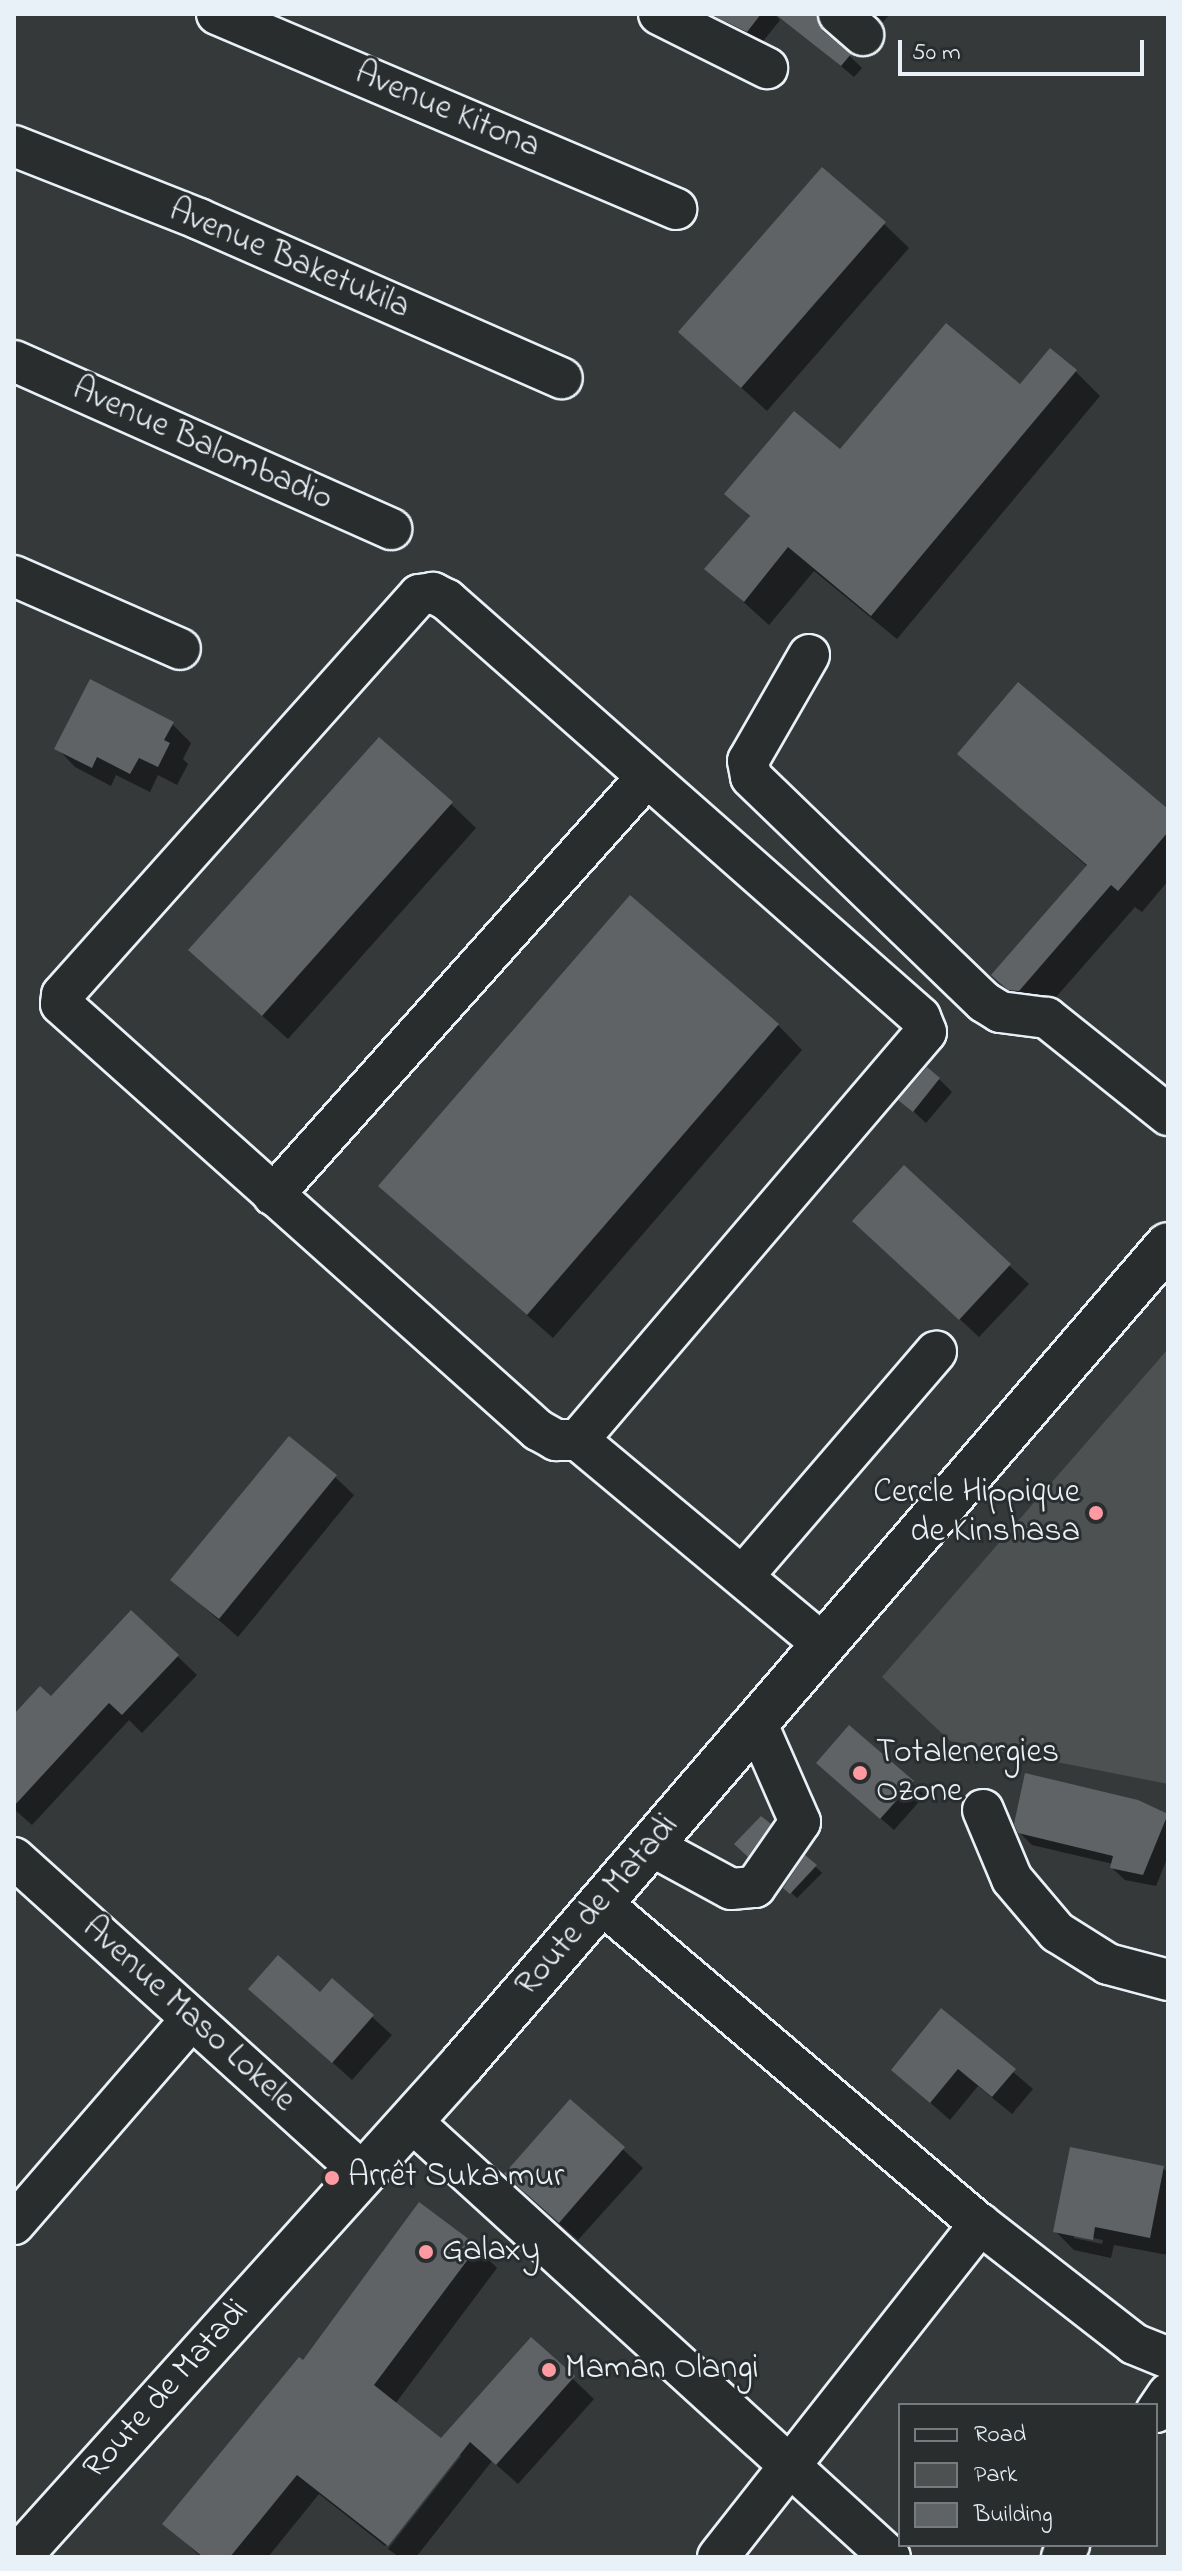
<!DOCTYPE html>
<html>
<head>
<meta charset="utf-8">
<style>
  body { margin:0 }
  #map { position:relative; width:1182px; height:2571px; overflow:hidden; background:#35393a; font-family:"Indie Flower",sans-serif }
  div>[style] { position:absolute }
  .green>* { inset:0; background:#4d5152 }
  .shadow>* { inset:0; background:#0007 }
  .building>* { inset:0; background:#5f6365 }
  .roads { filter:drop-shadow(2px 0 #e8f1f8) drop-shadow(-2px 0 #e8f1f8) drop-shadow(0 2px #e8f1f8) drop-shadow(0 -2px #e8f1f8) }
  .minor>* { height:40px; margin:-20px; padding:0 20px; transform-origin:20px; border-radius:20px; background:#2a2d2e }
  .major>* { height:44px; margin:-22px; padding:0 22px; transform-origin:22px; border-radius:22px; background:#2a2d2e }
  .dots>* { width:22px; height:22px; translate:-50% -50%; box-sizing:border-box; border:4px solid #2a2d2e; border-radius:50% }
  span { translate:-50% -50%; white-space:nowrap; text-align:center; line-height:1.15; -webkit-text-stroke:6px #2a2d2e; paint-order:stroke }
  .street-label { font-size:34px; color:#e8f1f8 }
  .poi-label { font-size:34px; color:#e8f1f8 }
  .right { translate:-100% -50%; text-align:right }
  .left { translate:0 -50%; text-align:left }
  .frame { position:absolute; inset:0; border:16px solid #e8f1f8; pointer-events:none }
  .legend { position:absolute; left:898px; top:2403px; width:260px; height:144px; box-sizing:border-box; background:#2a2d2e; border:2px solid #767b7f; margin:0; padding:10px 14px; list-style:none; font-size:24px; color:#e8f1f8 }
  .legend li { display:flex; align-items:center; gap:16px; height:40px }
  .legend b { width:40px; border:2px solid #767b7f }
  .scale { position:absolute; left:898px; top:40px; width:246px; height:36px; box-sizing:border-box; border:4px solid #e8f1f8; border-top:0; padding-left:10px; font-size:24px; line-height:28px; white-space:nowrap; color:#e8f1f8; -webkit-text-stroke:6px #2a2d2e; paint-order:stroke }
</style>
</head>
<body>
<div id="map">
  <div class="green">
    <i style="clip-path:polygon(1168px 1349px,1168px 1784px,950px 1741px,882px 1677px)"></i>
  </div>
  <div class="shadow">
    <i style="clip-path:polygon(719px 14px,774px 14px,780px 20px,761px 44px,734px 31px)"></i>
    <i style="clip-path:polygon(809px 14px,833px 14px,828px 24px,829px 36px,862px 68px,854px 77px,797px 29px)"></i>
    <i style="clip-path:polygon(873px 14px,890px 14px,883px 22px)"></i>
    <i style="clip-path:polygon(884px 224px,909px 248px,767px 411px,680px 332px)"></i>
    <i style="clip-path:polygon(1075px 371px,1100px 396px,897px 639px,814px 571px,769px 625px,707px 569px,751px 518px,727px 494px,1020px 387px)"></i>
    <i style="clip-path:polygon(172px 724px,191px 743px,183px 759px,188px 764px,177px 785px,158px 775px,150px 792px,116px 775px,111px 786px,75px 767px,57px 748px)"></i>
    <i style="clip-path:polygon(959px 754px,1168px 811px,1168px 881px,1142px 912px,1135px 907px,1042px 1013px,1016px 998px,993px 975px,1088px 867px)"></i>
    <i style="clip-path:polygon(451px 804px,476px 828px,288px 1039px,216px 974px)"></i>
    <i style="clip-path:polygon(778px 1025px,802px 1050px,553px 1338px,380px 1186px)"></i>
    <i style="clip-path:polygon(939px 1079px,952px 1092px,926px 1123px,901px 1100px)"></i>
    <i style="clip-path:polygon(904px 1168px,1029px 1284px,979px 1337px,874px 1240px)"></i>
    <i style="clip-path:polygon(335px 1477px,354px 1495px,238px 1637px,173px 1580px)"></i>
    <i style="clip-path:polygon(131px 1612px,197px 1675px,142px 1733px,129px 1720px,32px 1825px,14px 1809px,14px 1717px,51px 1698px)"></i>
    <i style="clip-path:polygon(831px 1775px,912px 1783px,925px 1795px,894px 1830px)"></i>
    <i style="clip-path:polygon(1167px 1815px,1168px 1856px,1156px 1886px,1125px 1880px,1112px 1868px,1113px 1864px,1032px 1845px,1019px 1832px)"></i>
    <i style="clip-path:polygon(761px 1818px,775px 1831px,755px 1861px,737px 1844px)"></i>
    <i style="clip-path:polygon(806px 1858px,822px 1873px,797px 1898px,785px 1887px)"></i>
    <i style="clip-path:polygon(332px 1981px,392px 2035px,352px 2080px,251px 1989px,320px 1995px)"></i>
    <i style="clip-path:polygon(942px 2011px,1033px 2089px,1012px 2114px,978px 2086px,950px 2120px,893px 2070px)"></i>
    <i style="clip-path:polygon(570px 2101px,643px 2168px,578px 2240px,525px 2193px)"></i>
    <i style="clip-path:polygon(evenodd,1163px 2168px,1168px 2173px,1168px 2255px,1114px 2245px,1111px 2258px,1074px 2250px,1055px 2231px,1163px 2168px,1074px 2234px,1103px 2240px,1102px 2244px,1074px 2238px,1074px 2234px)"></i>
    <i style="clip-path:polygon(476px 2247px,497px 2268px,395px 2404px,441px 2441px,532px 2340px,594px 2399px,518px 2484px,492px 2461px,416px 2557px,399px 2557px,388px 2549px,461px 2456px,458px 2453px,385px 2546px,319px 2494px,268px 2557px,201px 2557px,165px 2524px)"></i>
  </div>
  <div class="building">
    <i style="clip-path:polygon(710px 14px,761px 14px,747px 32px)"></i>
    <i style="clip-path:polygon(775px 14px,817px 14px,823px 31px,851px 54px,841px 66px)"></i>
    <i style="clip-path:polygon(822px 167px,886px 222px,741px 388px,678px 332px)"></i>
    <i style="clip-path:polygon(946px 323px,1020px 384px,1050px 348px,1077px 370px,871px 616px,788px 547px,744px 602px,704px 569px,750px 516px,724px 494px,794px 411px,840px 449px)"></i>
    <i style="clip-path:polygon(90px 679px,174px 722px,164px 740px,170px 743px,158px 767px,139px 758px,130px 774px,97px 757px,92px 768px,54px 749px)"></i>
    <i style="clip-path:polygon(1018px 682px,1168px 809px,1168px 832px,1118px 891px,1111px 885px,1019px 991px,1008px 990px,991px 975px,1087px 865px,957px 754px)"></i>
    <i style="clip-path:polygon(379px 737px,453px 802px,262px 1016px,188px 950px)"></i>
    <i style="clip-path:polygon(630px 895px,779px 1024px,527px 1315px,378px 1186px)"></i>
    <i style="clip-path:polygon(927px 1067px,940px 1078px,913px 1112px,898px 1100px)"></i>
    <i style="clip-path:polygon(904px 1165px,1011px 1264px,959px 1320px,852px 1221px)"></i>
    <i style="clip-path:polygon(289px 1436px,337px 1475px,219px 1619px,170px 1580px)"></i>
    <i style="clip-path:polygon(131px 1610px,179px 1655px,122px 1715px,109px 1703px,14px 1806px,14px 1714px,40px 1686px,51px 1696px)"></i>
    <i style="clip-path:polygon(849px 1725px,914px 1781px,880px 1819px,816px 1763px)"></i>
    <i style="clip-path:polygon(1025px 1773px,1138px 1800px,1168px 1814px,1143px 1875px,1110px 1868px,1113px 1856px,1018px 1833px,1014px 1824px)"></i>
    <i style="clip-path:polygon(761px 1816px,771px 1824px,748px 1857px,734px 1844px)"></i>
    <i style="clip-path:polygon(805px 1855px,817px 1865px,790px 1894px,783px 1888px)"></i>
    <i style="clip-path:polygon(278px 1955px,320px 1992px,332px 1978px,374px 2015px,332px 2063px,248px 1989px)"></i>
    <i style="clip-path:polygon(941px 2008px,1016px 2069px,992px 2097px,958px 2069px,930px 2103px,891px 2070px)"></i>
    <i style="clip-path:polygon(570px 2099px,625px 2147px,559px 2223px,504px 2174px)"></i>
    <i style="clip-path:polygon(1070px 2147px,1164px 2166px,1150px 2238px,1095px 2227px,1093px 2240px,1053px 2232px)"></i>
    <i style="clip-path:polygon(419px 2202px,478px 2246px,374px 2385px,441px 2438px,531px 2337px,575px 2376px,496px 2465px,470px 2442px,388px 2546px,297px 2475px,230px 2557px,203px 2557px,162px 2524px,299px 2357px,303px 2360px)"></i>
  </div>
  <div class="roads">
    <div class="minor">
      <i style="left:217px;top:14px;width:499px;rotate:23deg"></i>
      <i style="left:659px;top:14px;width:121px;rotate:26.6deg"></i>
      <i style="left:839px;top:14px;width:32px;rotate:41deg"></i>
      <i style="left:14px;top:146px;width:199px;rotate:21.5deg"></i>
      <i style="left:199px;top:219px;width:396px;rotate:23.7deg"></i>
      <i style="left:14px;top:361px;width:413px;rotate:24deg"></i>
      <i style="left:14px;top:576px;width:181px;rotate:23.7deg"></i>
      <i style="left:809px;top:655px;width:122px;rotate:119.9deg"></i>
      <i style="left:748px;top:761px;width:16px;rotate:79deg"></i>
      <i style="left:751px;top:777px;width:324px;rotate:44deg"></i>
      <i style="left:984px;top:1002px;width:19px;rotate:32deg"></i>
      <i style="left:1000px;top:1012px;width:47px;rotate:7.3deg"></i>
      <i style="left:1047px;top:1018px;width:155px;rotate:38.7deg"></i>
      <i style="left:273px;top:1195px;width:561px;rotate:-48.18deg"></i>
      <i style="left:578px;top:1440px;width:536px;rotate:-49.54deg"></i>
      <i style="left:926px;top:1032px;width:16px;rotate:-112deg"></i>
      <i style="left:920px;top:1017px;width:631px;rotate:-138.6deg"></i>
      <i style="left:447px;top:600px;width:16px;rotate:-153deg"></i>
      <i style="left:433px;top:593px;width:14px;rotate:172deg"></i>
      <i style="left:419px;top:595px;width:536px;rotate:131.75deg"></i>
      <i style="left:62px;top:995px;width:9px;rotate:96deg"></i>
      <i style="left:61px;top:1004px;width:640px;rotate:41.77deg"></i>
      <i style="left:538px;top:1430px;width:21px;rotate:29deg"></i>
      <i style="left:556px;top:1440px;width:22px"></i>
      <i style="left:578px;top:1440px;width:320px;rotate:39.8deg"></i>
      <i style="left:743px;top:1576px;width:296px;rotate:-49.3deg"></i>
      <i style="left:983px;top:1810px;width:75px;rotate:67.2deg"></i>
      <i style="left:1012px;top:1879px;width:70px;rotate:49.7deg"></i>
      <i style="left:1057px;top:1932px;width:60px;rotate:32.1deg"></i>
      <i style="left:1108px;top:1964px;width:62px;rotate:14.9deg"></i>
      <i style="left:650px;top:1845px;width:92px;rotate:28.5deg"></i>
      <i style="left:731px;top:1889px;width:24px;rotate:-5deg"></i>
      <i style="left:755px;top:1887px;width:79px;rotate:-55.3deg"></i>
      <i style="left:800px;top:1822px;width:107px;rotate:-113.7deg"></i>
      <i style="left:14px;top:1858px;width:469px;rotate:42.1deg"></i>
      <i style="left:601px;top:1903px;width:497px;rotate:40.3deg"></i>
      <i style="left:980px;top:2224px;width:195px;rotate:37.9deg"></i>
      <i style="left:1134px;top:2344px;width:37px;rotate:22deg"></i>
      <i style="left:410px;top:2120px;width:649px;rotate:42.32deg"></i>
      <i style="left:14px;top:2224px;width:270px;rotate:-49.1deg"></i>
      <i style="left:1156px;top:2412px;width:22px;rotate:-56deg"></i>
      <i style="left:718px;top:2557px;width:424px;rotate:-51.8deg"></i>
      <i style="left:1062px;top:2557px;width:14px;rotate:-60deg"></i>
    </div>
    <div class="major">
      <i style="left:18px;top:2557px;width:663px;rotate:-47.99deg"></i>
      <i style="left:462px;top:2064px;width:1081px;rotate:-49.24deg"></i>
    </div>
  </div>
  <div class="dots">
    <i style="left:1096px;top:1513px;background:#ff9aa2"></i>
    <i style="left:860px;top:1773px;background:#ff9aa2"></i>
    <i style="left:332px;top:2178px;background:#ff9aa2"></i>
    <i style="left:426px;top:2252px;background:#ff9aa2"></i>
    <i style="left:549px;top:2370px;background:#ff9aa2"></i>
  </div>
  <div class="street-label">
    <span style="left:447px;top:111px;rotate:23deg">Avenue Kitona</span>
    <span style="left:289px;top:260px;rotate:23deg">Avenue Baketukila</span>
    <span style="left:202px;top:445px;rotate:24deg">Avenue Balombadio</span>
    <span style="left:598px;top:1906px;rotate:-49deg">Route de Matadi</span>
    <span style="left:188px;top:2015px;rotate:42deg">Avenue Maso Lokele</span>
    <span style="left:167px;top:2390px;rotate:-48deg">Route de Matadi</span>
  </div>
  <div class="poi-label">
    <span class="right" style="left:1080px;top:1513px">Cercle Hippique<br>de Kinshasa</span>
    <span class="left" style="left:876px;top:1773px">Totalenergies<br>Ozone</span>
    <span class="left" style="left:348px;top:2178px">Arrêt Suka mur</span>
    <span class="left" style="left:442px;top:2252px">Galaxy</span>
    <span class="left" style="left:565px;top:2370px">Maman Olangi</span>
  </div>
  <div class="frame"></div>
  <ul class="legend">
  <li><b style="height:10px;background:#2a2d2e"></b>Road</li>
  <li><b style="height:22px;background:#4d5152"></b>Park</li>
  <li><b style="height:22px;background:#5f6365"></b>Building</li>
  </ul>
  <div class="scale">50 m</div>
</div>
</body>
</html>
